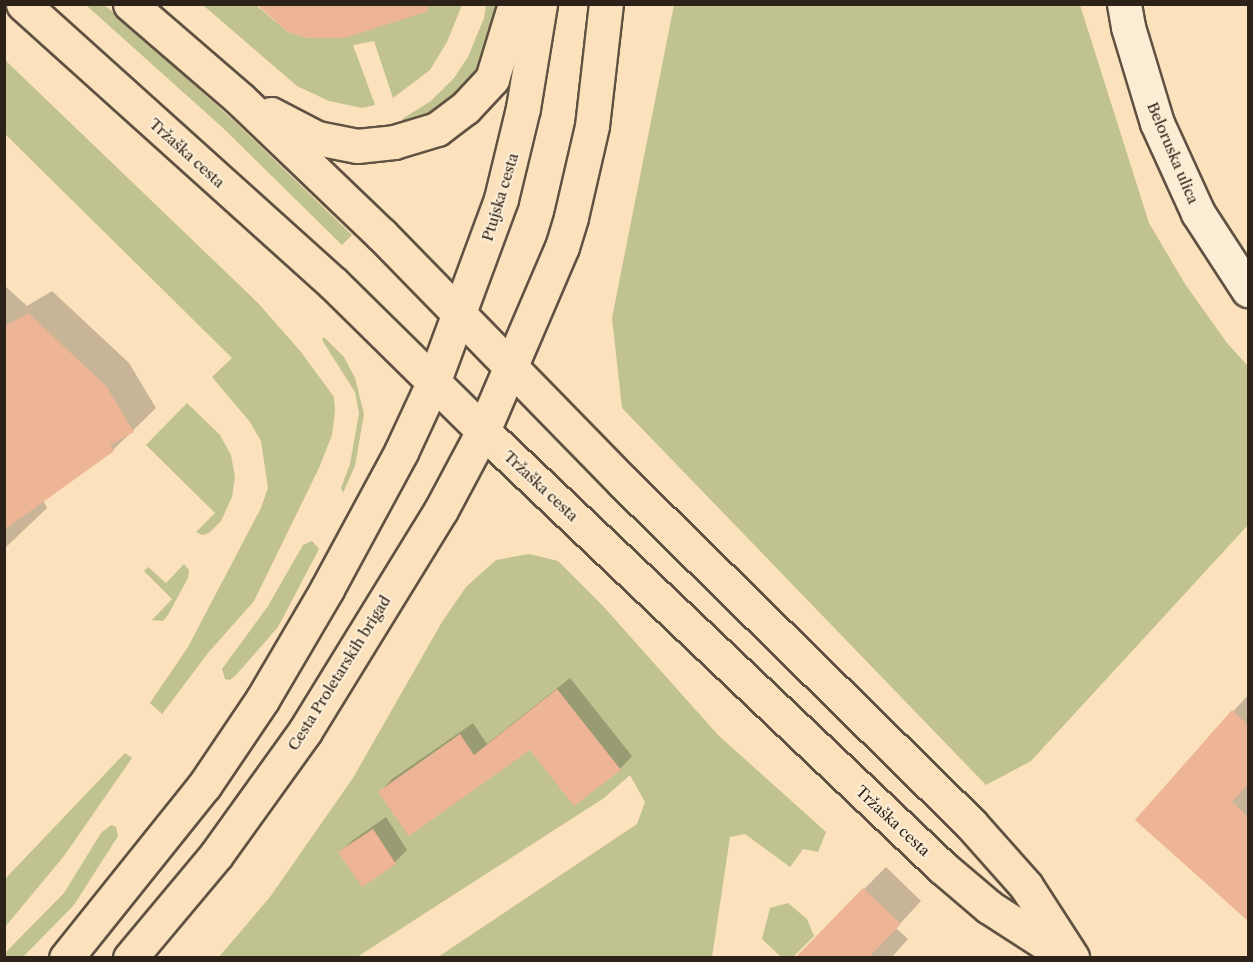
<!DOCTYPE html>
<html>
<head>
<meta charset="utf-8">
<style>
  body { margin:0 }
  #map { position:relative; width:1253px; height:962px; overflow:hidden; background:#fbe1bc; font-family:"Libre Caslon Text",serif }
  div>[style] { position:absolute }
  .green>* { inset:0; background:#c0c28f }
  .shadow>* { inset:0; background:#0003 }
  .building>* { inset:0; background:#eeb496 }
  .roads { filter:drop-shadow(2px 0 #605242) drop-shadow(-2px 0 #605242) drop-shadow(0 2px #605242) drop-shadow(0 -2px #605242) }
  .minor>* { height:33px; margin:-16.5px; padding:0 16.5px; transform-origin:16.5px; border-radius:16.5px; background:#fcecd3 }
  .major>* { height:33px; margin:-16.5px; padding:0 16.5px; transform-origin:16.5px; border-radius:16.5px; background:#fbe1bc }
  span { translate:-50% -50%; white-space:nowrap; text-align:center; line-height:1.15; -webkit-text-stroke:4.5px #fcecd3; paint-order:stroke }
  .street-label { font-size:15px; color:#2c2219 }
  .frame { position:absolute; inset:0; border:6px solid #2c2219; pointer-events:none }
</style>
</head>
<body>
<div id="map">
  <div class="green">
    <i style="clip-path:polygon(86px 5px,103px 5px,108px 8px,232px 119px,352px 235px,342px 245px,223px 128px)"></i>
    <i style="clip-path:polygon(203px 5px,256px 5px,288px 32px,307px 38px,351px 36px,407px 5px,462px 5px,447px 42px,430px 70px,393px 98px,374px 41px,353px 45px,375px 105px,362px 108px,329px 101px,297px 86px)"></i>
    <i style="clip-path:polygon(486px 5px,501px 5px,480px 70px,437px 108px,415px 121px,403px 124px,402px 119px,431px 101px,454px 78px,468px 57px,484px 18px)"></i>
    <i style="clip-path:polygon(674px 5px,1080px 5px,1149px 223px,1185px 284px,1227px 343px,1248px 366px,1248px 525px,1031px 761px,986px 785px,622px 408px,612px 318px)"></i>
    <i style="clip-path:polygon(5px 60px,258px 303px,301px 352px,334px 397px,335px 411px,332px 435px,319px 468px,254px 601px,208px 653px,162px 714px,150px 703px,188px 647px,261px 508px,268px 488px,261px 441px,250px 422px,212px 377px,232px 358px,5px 134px)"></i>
    <i style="clip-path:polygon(324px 337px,344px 357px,355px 378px,364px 414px,355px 466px,343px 493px,341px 488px,350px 464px,359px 413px,355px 392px,322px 340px)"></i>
    <i style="clip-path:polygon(187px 403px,220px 435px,231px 455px,235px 477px,232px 497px,221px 521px,209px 533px,202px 535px,196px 532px,215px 513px,146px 445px)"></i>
    <i style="clip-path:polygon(312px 541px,319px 549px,278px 627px,236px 675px,230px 680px,225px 679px,222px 669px,268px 606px,303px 545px)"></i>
    <i style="clip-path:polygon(529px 554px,558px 561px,603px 606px,718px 735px,826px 832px,818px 852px,803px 849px,790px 867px,745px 834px,730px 837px,712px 957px,438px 957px,637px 824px,645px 802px,630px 775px,604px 798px,357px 957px,218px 958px,270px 897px,353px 778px,442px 622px,466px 587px,496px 560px)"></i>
    <i style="clip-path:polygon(184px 564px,189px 570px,188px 578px,168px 615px,163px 621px,152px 620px,172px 599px,144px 571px,148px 567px,166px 583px)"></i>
    <i style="clip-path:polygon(125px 753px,132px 758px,64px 856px,5px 927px,5px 879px)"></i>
    <i style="clip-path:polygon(111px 825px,116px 827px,118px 836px,74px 905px,23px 957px,5px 957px,5px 953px,64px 893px,101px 833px)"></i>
    <i style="clip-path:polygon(788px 903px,807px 919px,814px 936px,793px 957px,781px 957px,762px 939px,770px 908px)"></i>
  </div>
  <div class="shadow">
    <i style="clip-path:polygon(4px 285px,27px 306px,52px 291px,129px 363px,156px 408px,113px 450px,43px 500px,47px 508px,4px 549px)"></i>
    <i style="clip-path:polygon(570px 678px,632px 756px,620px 769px,530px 748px,380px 792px,392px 779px,473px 723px,487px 744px)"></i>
    <i style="clip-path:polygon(1248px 695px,1248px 919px,1137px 820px)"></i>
    <i style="clip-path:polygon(386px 817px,407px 850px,395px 862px,340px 852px,353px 840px)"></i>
    <i style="clip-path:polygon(886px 867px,921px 901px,896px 928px,908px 939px,891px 958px,796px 958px)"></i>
  </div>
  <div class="building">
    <i style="clip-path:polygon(256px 4px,427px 4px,428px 11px,345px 38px,307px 38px,288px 32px)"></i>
    <i style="clip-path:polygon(28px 313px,106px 386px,134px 432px,110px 445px,114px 451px,4px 530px,4px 327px)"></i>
    <i style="clip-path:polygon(557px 689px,621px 770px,574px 806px,530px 750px,409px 836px,378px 792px,460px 734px,474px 755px)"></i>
    <i style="clip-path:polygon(1232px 710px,1248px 725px,1248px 784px,1232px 802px,1248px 817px,1248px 921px,1135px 820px)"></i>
    <i style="clip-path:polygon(373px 829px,396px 864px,362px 887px,338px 852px)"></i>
    <i style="clip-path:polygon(863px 888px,901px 924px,869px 957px,796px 957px)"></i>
  </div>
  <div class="roads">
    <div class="minor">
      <i style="left:1124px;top:4px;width:23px;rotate:80deg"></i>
      <i style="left:1128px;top:27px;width:100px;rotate:73.2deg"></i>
      <i style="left:1157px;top:123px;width:99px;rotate:65.5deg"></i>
      <i style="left:1198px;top:213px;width:92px;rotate:57deg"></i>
    </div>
    <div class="major">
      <i style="left:23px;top:4px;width:418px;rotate:42deg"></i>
      <i style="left:334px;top:284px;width:209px;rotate:44.6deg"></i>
      <i style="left:483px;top:431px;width:633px;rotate:43.53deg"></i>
      <i style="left:942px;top:867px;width:62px;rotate:40.4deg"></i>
      <i style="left:989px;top:907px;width:94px;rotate:32.8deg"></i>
      <i style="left:130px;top:4px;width:145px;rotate:40.8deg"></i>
      <i style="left:240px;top:99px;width:197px;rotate:43.8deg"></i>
      <i style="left:382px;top:235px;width:345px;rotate:45.7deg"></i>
      <i style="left:623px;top:482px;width:488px;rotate:44.5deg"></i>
      <i style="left:971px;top:824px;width:83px;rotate:48.4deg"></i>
      <i style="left:1026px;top:886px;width:85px;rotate:57.1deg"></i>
      <i style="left:271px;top:114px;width:52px;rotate:27.6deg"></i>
      <i style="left:317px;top:138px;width:41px;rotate:11.3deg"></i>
      <i style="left:357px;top:146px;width:37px;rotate:-6deg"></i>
      <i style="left:394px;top:142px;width:45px;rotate:-16.8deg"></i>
      <i style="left:437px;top:129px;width:35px;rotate:-37deg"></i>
      <i style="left:465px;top:108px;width:40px;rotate:-47deg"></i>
      <i style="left:492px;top:79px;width:78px;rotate:-73deg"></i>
      <i style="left:66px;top:958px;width:221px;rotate:-51.3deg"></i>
      <i style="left:204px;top:786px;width:104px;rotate:-56deg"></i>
      <i style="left:262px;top:700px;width:129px;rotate:-59.6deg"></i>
      <i style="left:327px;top:589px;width:156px;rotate:-61.6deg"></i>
      <i style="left:401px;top:452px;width:76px;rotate:-65.1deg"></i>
      <i style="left:433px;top:383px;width:196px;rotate:-69.7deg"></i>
      <i style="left:501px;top:199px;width:94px;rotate:-76.4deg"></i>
      <i style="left:523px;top:108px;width:105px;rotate:-80.7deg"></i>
      <i style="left:130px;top:958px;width:134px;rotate:-50.1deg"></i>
      <i style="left:216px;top:855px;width:153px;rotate:-54.3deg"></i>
      <i style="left:305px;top:731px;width:259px;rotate:-58.4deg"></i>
      <i style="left:441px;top:510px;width:89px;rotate:-62deg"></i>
      <i style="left:483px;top:431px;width:200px;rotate:-66.8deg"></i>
      <i style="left:562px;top:247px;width:31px;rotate:-73deg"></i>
      <i style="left:571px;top:217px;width:93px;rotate:-77deg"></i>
      <i style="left:592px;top:126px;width:123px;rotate:-83.5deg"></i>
    </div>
  </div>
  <div class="street-label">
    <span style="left:187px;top:153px;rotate:42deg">Tržaška cesta</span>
    <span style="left:1173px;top:153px;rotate:67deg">Beloruska ulica</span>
    <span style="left:500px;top:197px;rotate:-73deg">Ptujska cesta</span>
    <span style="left:541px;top:486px;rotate:43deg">Tržaška cesta</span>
    <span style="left:339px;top:673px;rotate:-58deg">Cesta Proletarskih brigad</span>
    <span style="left:893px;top:821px;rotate:43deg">Tržaška cesta</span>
  </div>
  <div class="frame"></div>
</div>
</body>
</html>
